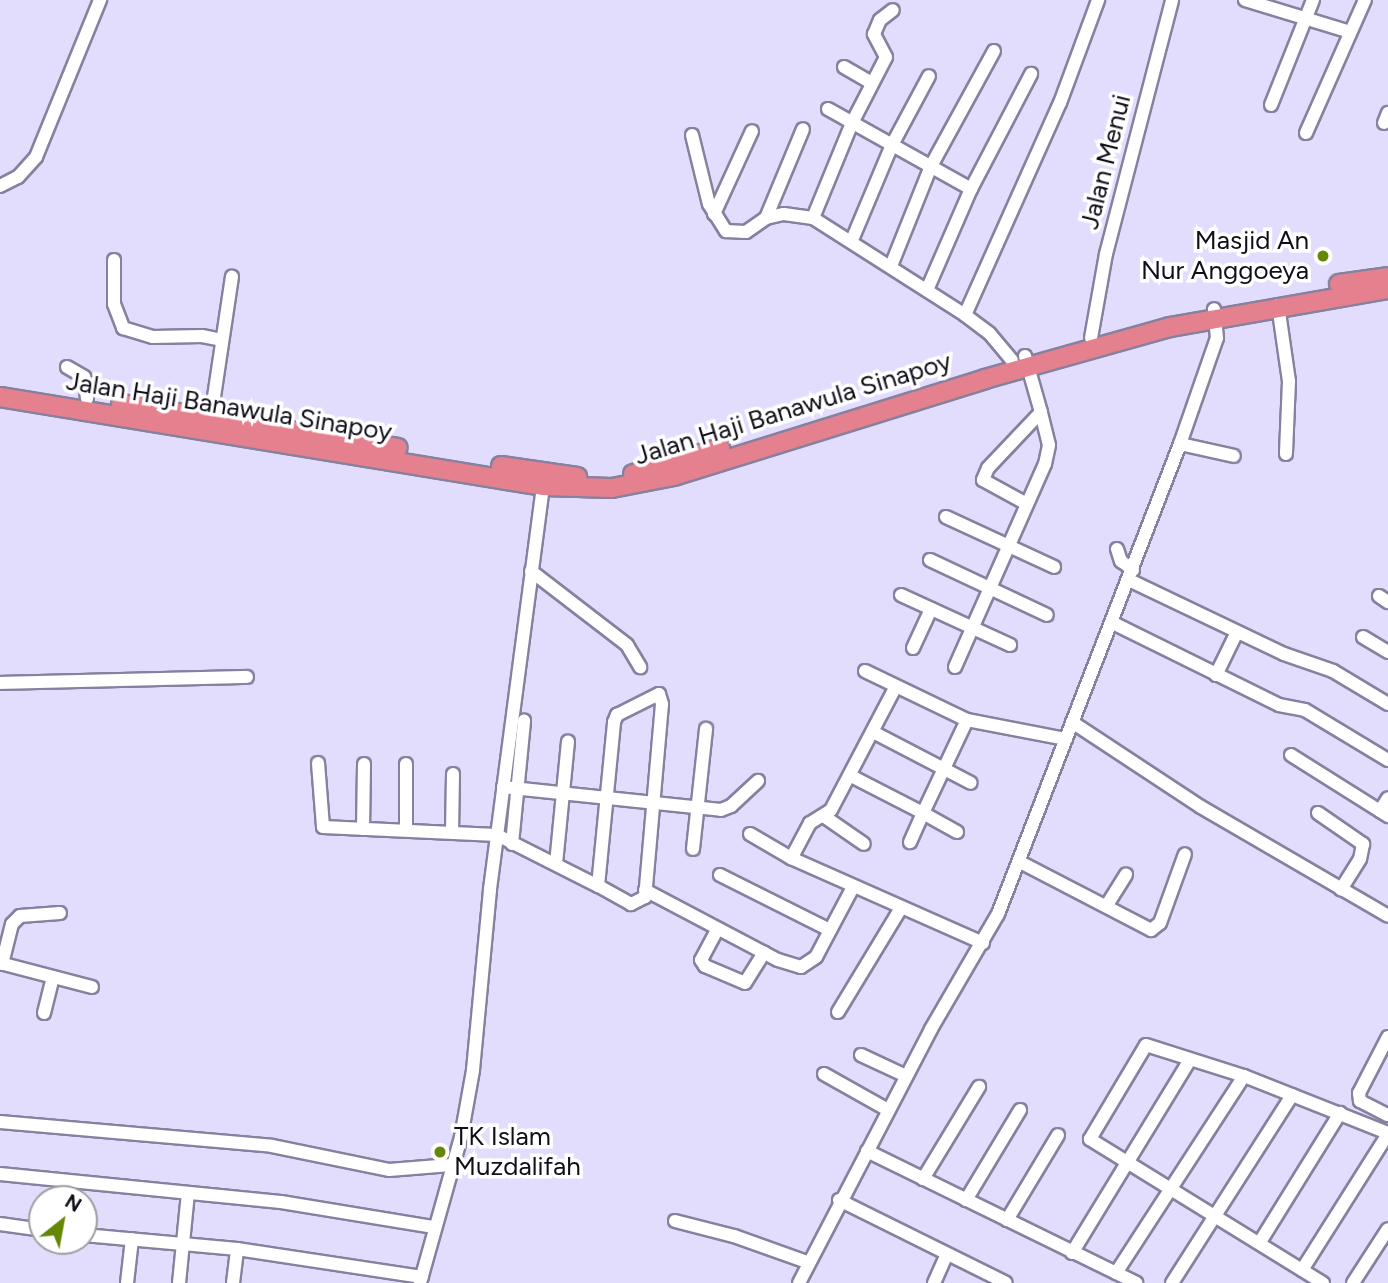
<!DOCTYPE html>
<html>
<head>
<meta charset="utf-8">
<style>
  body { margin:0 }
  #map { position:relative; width:1388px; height:1283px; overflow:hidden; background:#e2ddfd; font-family:Figtree,sans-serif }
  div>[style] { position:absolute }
  .roads { filter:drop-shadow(2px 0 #86819e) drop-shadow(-2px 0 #86819e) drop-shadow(0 2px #86819e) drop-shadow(0 -2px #86819e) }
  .minor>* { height:12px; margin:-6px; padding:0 6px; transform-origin:6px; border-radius:6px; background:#fff }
  .highway>* { height:18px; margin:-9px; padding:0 9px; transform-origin:9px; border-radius:9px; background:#e5818e }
  .dots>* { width:19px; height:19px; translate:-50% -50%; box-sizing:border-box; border:4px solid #fff; border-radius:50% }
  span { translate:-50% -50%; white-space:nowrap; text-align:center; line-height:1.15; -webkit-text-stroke:7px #fff; paint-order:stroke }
  .street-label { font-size:26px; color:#110e19 }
  .poi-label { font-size:26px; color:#110e19 }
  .right { translate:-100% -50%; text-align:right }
  .left { translate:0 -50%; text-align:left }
  .north { position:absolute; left:28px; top:1185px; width:70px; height:70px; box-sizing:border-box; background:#fff; border:2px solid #a09fa3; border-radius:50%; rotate:31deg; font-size:19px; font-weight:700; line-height:28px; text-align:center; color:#110e19 }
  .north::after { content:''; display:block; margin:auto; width:24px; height:32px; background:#668706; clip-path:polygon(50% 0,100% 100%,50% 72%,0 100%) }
</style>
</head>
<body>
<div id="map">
  <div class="roads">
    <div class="minor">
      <i style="left:1245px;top:0;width:110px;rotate:16.9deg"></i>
      <i style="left:844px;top:67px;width:32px;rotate:30deg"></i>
      <i style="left:1271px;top:105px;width:113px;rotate:-68.2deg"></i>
      <i style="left:828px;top:109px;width:164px;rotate:29.2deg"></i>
      <i style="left:1384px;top:123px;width:11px;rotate:-68deg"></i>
      <i style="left:1306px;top:133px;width:145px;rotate:-66.1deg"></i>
      <i style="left:692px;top:135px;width:71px;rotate:76.2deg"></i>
      <i style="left:709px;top:204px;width:32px;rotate:58deg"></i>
      <i style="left:726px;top:231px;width:20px;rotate:3deg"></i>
      <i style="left:746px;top:232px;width:24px;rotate:-35deg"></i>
      <i style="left:766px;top:218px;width:18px;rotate:-13deg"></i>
      <i style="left:784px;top:214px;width:29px;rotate:8deg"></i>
      <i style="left:813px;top:218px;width:180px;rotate:32.5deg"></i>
      <i style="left:965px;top:315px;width:31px;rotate:37deg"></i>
      <i style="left:990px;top:334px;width:34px;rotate:50deg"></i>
      <i style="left:0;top:186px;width:20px;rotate:-27deg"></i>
      <i style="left:18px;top:177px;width:27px;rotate:-48deg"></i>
      <i style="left:36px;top:157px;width:170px;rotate:-67.8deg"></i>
      <i style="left:714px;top:214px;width:91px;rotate:-65.4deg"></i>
      <i style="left:766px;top:218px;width:96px;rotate:-67.4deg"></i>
      <i style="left:813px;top:218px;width:103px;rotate:-67.7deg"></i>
      <i style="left:852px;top:123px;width:74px;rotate:-62.7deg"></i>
      <i style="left:886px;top:57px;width:26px;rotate:-118deg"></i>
      <i style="left:874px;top:34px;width:15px;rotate:-67deg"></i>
      <i style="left:880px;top:20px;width:16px;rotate:-38deg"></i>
      <i style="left:852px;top:240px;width:103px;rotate:-67.2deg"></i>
      <i style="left:892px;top:145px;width:78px;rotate:-61.8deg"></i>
      <i style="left:114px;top:260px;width:44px;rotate:90deg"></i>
      <i style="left:114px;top:304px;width:26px;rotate:69deg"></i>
      <i style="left:123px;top:328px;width:31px;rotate:17deg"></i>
      <i style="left:153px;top:337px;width:49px;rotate:-1.2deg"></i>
      <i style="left:202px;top:336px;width:20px;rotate:11deg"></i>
      <i style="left:891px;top:266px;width:108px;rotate:-68.2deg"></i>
      <i style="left:931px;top:166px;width:131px;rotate:-61.3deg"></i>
      <i style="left:927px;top:290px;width:110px;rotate:-66.5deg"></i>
      <i style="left:971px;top:189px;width:130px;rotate:-62.4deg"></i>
      <i style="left:1278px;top:305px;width:77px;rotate:81.8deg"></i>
      <i style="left:1289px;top:381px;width:73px;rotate:92.4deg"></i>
      <i style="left:965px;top:315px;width:232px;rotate:-65.9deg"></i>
      <i style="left:1060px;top:103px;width:110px;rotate:-69.7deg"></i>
      <i style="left:1091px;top:338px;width:85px;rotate:-79.9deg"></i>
      <i style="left:1106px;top:254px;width:262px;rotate:-75.4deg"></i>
      <i style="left:1025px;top:356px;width:58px;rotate:74.1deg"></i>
      <i style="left:1041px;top:412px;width:77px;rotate:133.4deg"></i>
      <i style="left:988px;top:468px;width:13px;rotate:113deg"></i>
      <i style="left:983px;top:480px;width:50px;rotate:28.6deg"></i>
      <i style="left:67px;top:367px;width:20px;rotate:30deg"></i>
      <i style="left:84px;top:377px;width:22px;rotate:82deg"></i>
      <i style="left:211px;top:417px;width:142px;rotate:-81.5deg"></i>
      <i style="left:1180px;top:444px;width:55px;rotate:12.5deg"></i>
      <i style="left:946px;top:517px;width:119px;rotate:24.8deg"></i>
      <i style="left:1117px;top:549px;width:13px;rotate:72deg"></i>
      <i style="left:1121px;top:561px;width:15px;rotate:37deg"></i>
      <i style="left:930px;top:560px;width:129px;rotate:25.2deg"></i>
      <i style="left:531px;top:571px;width:121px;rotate:37.6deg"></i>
      <i style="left:627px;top:645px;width:26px;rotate:59deg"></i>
      <i style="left:1129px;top:580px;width:172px;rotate:25.5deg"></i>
      <i style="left:1284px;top:654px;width:52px;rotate:19.1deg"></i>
      <i style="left:1333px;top:671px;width:64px;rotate:31deg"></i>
      <i style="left:901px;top:595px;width:120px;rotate:24.6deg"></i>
      <i style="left:1379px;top:596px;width:11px;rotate:34deg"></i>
      <i style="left:1113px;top:623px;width:185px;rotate:26.3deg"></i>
      <i style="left:1279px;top:705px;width:26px;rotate:11deg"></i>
      <i style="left:1305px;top:710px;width:97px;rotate:31.1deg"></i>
      <i style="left:1363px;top:637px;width:29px;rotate:31deg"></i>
      <i style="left:913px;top:648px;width:43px;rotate:-65.2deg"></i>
      <i style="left:955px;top:667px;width:222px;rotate:-66.1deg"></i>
      <i style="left:1045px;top:464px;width:19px;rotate:-78deg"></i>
      <i style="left:1049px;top:445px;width:34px;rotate:-104deg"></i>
      <i style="left:865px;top:671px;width:113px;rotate:25.7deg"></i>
      <i style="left:967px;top:720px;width:101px;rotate:10.9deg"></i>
      <i style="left:1216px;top:675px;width:48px;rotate:-64deg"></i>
      <i style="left:0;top:683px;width:247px;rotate:-1.4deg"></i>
      <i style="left:895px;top:688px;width:138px;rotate:117.7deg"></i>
      <i style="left:831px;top:810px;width:25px;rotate:148deg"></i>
      <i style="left:810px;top:823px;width:40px;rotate:118deg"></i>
      <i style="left:791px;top:858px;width:210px;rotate:23.9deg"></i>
      <i style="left:659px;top:694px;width:10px;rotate:73deg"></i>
      <i style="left:662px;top:704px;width:194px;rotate:95deg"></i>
      <i style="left:645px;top:897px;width:16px;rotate:153deg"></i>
      <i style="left:631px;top:904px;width:38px;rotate:-151deg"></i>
      <i style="left:598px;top:886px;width:165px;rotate:-84.4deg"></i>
      <i style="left:614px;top:722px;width:8px;rotate:-67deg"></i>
      <i style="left:617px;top:715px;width:47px;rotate:-26.6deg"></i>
      <i style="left:1072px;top:722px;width:154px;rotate:33.4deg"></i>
      <i style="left:1201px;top:807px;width:216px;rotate:30.2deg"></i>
      <i style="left:873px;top:732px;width:110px;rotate:27.5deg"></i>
      <i style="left:1291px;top:755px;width:115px;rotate:32.2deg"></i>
      <i style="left:318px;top:763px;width:64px;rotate:85.5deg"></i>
      <i style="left:323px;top:827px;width:174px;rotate:2.6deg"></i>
      <i style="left:497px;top:835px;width:113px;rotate:26.8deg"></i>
      <i style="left:406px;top:764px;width:66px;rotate:90deg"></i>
      <i style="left:851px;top:776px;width:81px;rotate:27.2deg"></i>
      <i style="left:923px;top:813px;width:32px;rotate:114deg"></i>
      <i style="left:503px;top:787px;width:219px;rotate:6deg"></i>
      <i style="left:721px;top:810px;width:11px;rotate:-22deg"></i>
      <i style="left:731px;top:806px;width:37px;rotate:-43deg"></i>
      <i style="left:1380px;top:811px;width:15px;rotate:-58deg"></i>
      <i style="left:1318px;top:813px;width:55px;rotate:34.6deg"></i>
      <i style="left:1363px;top:844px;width:15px;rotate:101deg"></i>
      <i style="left:1360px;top:859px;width:36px;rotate:122deg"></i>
      <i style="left:825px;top:817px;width:47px;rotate:34.7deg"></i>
      <i style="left:363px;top:829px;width:65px;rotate:-89.1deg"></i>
      <i style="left:452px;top:832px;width:58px;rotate:-89deg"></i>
      <i style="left:957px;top:832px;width:39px;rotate:-151deg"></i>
      <i style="left:923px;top:813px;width:103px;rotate:-64.7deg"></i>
      <i style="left:750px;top:834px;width:48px;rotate:30.3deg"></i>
      <i style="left:512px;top:844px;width:124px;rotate:-84.4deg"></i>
      <i style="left:693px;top:849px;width:121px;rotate:-83.8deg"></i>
      <i style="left:1020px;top:862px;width:148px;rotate:27.4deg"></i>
      <i style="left:1151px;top:930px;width:11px;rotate:-38deg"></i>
      <i style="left:1160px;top:923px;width:73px;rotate:-70.1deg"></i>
      <i style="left:556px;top:864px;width:123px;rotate:-84.4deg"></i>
      <i style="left:720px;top:875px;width:123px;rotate:26.6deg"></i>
      <i style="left:645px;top:890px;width:150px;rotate:27.8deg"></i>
      <i style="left:778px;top:960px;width:24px;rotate:17deg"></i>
      <i style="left:801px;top:967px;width:18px;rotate:-34deg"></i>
      <i style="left:816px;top:957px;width:79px;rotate:-62.1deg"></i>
      <i style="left:1107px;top:905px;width:36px;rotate:-58deg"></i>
      <i style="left:717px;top:930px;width:34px;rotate:118deg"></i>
      <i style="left:701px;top:960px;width:7px;rotate:56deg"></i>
      <i style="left:705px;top:966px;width:43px;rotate:23deg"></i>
      <i style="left:745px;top:983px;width:36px;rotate:-58deg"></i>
      <i style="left:0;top:963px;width:95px;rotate:14.6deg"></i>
      <i style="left:2px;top:964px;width:41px;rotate:-76deg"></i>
      <i style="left:12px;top:924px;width:11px;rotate:-45deg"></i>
      <i style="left:20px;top:916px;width:40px;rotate:-4.3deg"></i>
      <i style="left:838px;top:1012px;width:122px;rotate:-58.8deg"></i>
      <i style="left:44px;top:1013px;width:37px;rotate:-76deg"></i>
      <i style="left:1388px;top:1037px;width:63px;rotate:117.4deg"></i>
      <i style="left:1359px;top:1093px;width:8px;rotate:83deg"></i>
      <i style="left:1360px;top:1101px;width:31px;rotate:27deg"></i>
      <i style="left:861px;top:1055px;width:50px;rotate:25deg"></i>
      <i style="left:824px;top:1074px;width:73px;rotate:29.4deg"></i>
      <i style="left:0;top:1122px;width:273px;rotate:5deg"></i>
      <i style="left:272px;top:1146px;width:119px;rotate:11.6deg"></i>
      <i style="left:389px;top:1170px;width:62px;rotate:-4.6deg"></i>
      <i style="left:867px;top:1151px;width:300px;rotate:26.1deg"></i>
      <i style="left:0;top:1174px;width:282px;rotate:5.7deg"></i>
      <i style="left:281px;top:1202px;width:155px;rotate:9.3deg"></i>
      <i style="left:923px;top:1179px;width:108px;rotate:-58.7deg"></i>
      <i style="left:839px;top:1200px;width:186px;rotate:26.4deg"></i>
      <i style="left:966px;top:1200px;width:105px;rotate:-59deg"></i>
      <i style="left:1007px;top:1220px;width:99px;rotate:-59deg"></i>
      <i style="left:675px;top:1221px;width:61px;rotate:14.3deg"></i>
      <i style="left:734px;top:1236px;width:77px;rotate:19.6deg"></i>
      <i style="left:0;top:1224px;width:42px;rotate:8.1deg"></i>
      <i style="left:84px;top:1235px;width:154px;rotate:5.2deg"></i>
      <i style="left:237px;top:1249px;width:187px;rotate:8.6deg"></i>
      <i style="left:1260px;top:1242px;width:152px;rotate:-58.2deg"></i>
      <i style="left:1072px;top:1253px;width:226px;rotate:-58.6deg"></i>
      <i style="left:1302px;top:1270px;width:161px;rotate:-57.7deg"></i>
      <i style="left:1116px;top:1273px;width:235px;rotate:-57deg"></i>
      <i style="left:127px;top:1283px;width:44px;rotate:-83.5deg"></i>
      <i style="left:179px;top:1283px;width:90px;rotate:-84.3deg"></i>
      <i style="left:233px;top:1283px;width:34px;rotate:-83deg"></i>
      <i style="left:420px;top:1283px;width:152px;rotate:-74.3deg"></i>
      <i style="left:461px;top:1137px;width:68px;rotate:-79.8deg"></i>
      <i style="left:473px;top:1070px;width:182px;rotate:-84.6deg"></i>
      <i style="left:490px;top:889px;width:406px;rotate:-82.5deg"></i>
      <i style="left:799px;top:1283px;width:286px;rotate:-62.5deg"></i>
      <i style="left:931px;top:1029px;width:133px;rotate:-59.8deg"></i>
      <i style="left:998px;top:914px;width:504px;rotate:-68.83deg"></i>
      <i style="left:1180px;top:444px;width:112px;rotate:-70.8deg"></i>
      <i style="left:1217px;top:338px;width:29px;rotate:-96deg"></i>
      <i style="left:934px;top:1283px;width:30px;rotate:-66deg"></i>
      <i style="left:1172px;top:1283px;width:223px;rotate:-57.4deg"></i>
      <i style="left:1323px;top:1283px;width:274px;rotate:-148.3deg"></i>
      <i style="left:1090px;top:1139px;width:109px;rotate:-59.2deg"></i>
      <i style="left:1146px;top:1045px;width:103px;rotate:17.6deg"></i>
      <i style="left:1244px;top:1076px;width:155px;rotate:21.6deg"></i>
      <i style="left:1353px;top:1283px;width:64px;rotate:-57.1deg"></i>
    </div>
    <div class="highway">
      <i style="left:1339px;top:284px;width:49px;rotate:-8.1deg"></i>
      <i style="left:0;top:397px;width:550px;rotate:9.31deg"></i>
      <i style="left:543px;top:486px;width:69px;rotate:1.7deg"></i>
      <i style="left:612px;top:488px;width:63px;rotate:-11deg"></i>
      <i style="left:674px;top:476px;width:326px;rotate:-17.3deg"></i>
      <i style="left:985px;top:379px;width:192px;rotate:-15.7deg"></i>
      <i style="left:1170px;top:327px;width:221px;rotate:-9.9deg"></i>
      <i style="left:121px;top:404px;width:280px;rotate:9deg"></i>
      <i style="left:501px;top:466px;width:77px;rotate:8.2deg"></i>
      <i style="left:633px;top:474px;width:91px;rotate:-16.6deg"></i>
    </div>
  </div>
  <div class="dots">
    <i style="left:1323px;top:256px;background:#668706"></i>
    <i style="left:440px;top:1152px;background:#668706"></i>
  </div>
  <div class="street-label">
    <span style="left:1106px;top:162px;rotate:-76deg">Jalan Menui</span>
    <span style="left:229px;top:407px;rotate:9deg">Jalan Haji Banawula Sinapoy</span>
    <span style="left:793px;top:409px;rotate:-17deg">Jalan Haji Banawula Sinapoy</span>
  </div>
  <div class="poi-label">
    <span class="right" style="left:1309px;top:256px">Masjid An<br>Nur Anggoeya</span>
    <span class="left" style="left:454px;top:1152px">TK Islam<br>Muzdalifah</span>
  </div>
  <div class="north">N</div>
</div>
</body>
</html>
